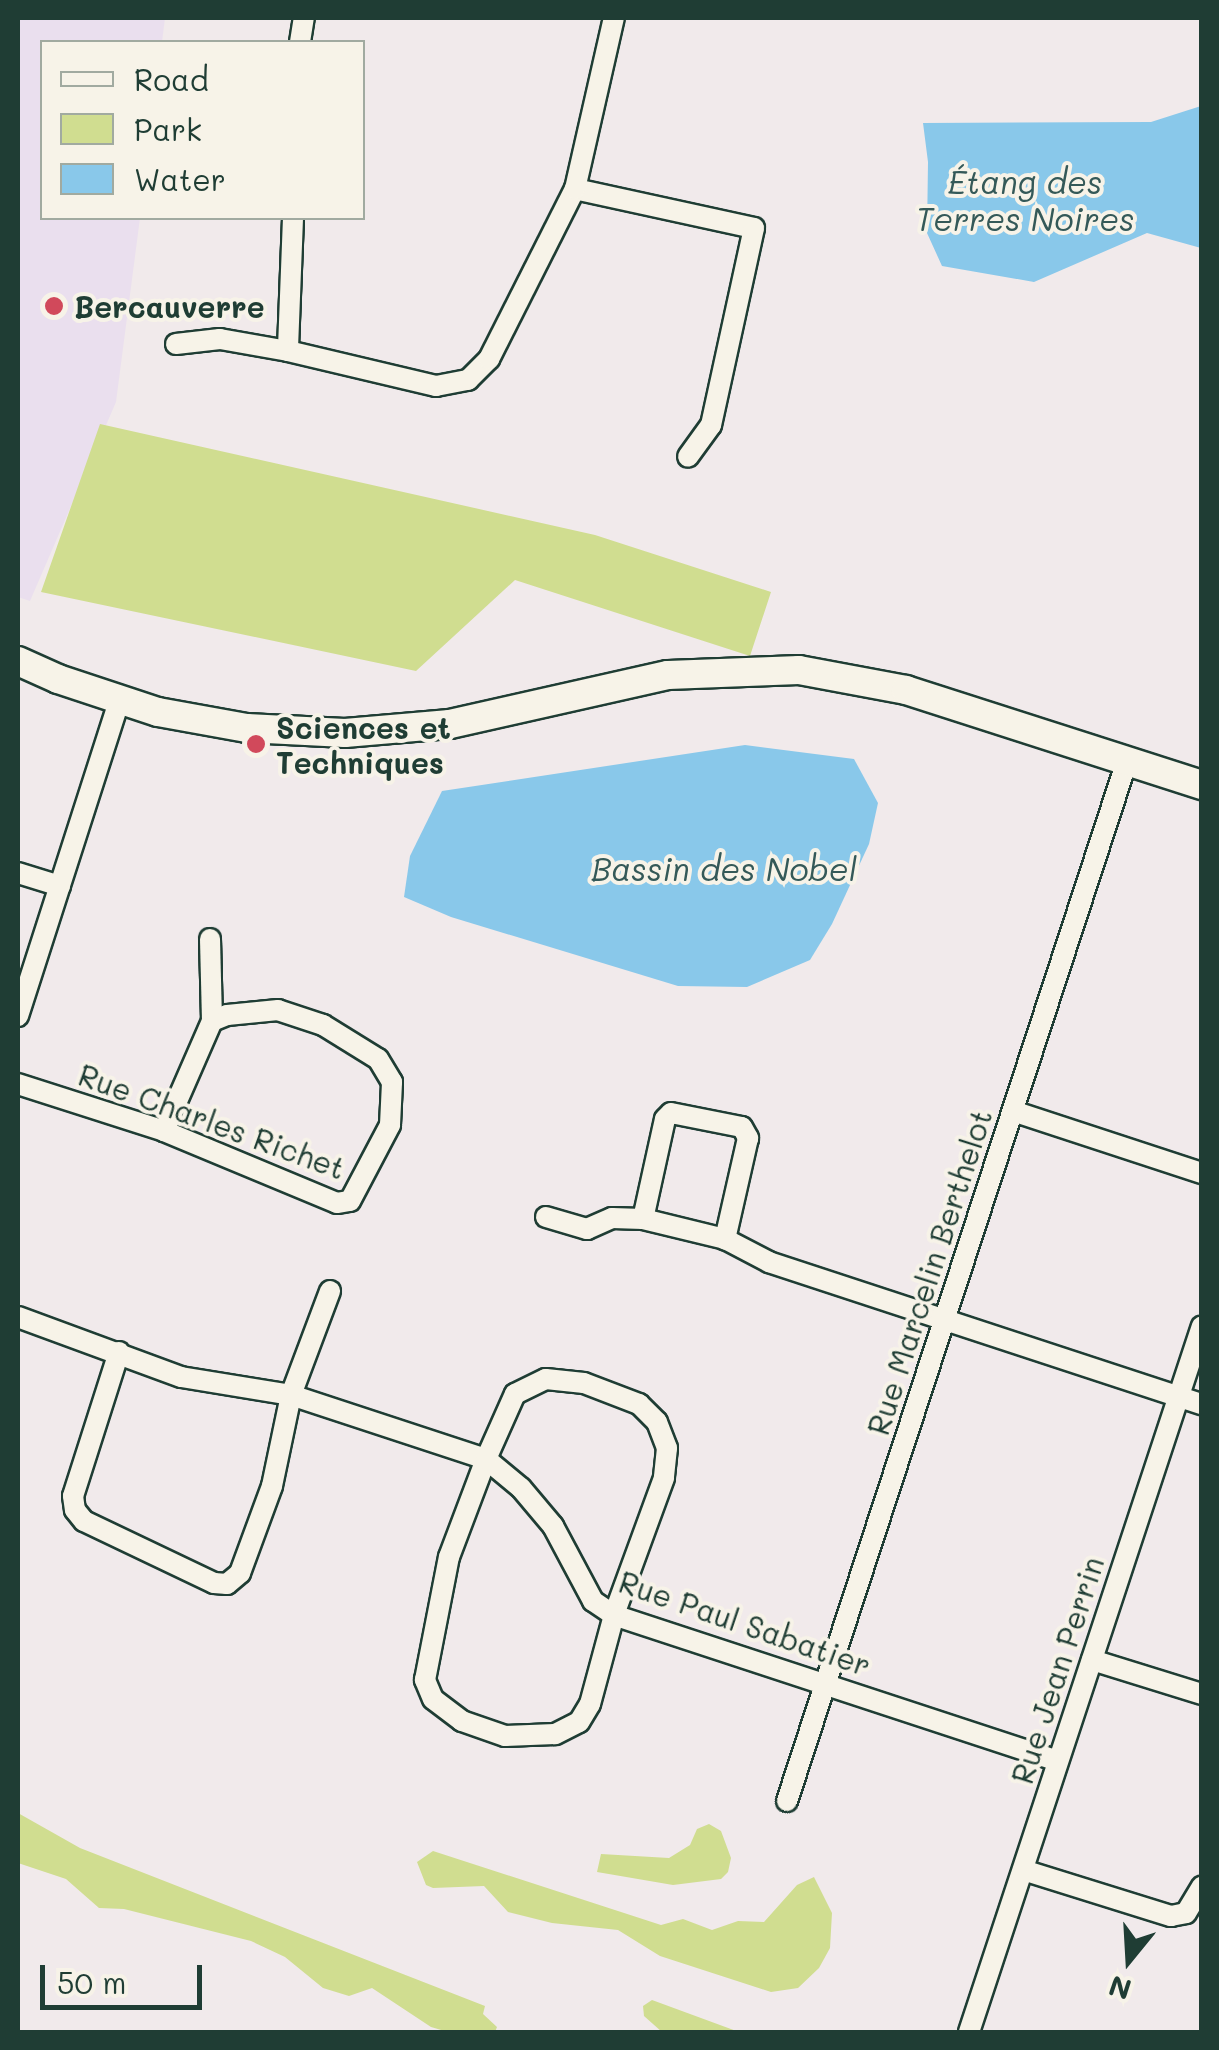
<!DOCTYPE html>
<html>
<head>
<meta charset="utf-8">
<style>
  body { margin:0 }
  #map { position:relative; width:1219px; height:2050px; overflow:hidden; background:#f1eaeb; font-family:Mali,sans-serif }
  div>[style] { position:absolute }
  .built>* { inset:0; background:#eadfee }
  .green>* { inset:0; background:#d0dd90 }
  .water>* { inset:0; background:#89c8ea }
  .roads { filter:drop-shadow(2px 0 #1f3d34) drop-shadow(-2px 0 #1f3d34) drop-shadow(0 2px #1f3d34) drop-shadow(0 -2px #1f3d34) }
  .street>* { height:20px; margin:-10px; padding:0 10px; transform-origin:10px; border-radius:10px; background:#f7f3e8 }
  .secondary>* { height:28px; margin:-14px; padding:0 14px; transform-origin:14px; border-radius:14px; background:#f7f3e8 }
  .dots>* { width:28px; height:28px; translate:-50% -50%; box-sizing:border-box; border:5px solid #f7f3e8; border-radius:50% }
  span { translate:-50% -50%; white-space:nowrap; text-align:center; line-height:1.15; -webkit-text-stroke:8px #f7f3e8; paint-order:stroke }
  .poi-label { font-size:30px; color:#1f3d34; font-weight:700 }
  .left { translate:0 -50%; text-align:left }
  .street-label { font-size:30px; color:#1f3d34 }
  .water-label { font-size:32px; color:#345958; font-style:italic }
  .frame { position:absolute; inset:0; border:20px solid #1f3d34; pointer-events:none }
  .legend { position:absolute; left:40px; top:40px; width:325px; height:180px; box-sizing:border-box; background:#f7f3e8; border:2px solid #a1aaa0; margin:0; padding:12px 18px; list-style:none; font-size:30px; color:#1f3d34 }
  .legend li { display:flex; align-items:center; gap:20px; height:50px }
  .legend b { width:50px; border:2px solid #a1aaa0 }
  .north { position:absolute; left:1079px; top:1910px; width:100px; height:100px; -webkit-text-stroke:8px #f7f3e8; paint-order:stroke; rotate:198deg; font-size:28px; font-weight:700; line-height:40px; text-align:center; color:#1f3d34 }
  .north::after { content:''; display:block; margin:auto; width:35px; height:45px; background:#1f3d34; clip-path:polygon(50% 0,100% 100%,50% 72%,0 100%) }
  .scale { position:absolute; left:40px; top:1965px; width:162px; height:45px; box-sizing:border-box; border:5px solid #1f3d34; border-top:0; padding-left:12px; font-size:30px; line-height:35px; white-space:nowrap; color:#1f3d34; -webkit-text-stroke:8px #f7f3e8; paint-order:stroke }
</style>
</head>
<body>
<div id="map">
  <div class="built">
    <i style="clip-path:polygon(18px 18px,165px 18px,162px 42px,42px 42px,42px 218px,140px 218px,116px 402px,30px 601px,18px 597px)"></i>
  </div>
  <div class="green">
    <i style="clip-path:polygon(100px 424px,595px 535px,771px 592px,750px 656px,515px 580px,416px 671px,41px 592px)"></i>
    <i style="clip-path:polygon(18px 1813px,80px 1848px,485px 2006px,483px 2014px,497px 2027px,495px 2032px,448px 2032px,431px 2027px,372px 1988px,349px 1996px,323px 1988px,285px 1957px,251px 1941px,124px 1909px,99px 1908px,66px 1879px,18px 1863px)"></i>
    <i style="clip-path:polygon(709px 1824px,721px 1831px,731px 1858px,728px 1872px,721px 1879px,673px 1885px,597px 1872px,601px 1854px,669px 1858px,690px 1845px,697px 1829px)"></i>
    <i style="clip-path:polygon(433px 1851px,661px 1925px,683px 1919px,712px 1930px,738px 1921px,764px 1922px,797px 1885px,814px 1877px,832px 1913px,830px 1948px,819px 1968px,798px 1988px,771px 1992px,660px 1956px,618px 1930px,552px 1923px,508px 1912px,484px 1886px,433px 1888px,426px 1885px,417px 1862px)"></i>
    <i style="clip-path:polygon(652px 2000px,739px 2032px,662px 2032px,644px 2016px,643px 2006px)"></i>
  </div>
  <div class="water">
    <i style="clip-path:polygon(1201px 106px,1201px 248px,1147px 233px,1034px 282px,942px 266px,927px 233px,928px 162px,923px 123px,1151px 122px)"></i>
    <i style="clip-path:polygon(745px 745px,854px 759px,878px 803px,869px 844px,832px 924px,810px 960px,747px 987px,678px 986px,451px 917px,404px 897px,410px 856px,442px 791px)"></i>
  </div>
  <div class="roads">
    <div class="street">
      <i style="left:300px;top:42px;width:24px;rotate:-81deg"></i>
      <i style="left:575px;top:189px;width:183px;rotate:12.3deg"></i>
      <i style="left:754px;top:228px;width:202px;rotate:102.3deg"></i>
      <i style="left:711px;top:425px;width:39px;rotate:126deg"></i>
      <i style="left:293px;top:218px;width:133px;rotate:92.2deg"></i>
      <i style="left:288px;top:351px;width:152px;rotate:13.3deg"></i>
      <i style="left:436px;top:386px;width:33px;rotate:-11deg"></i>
      <i style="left:468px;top:380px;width:30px;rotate:-45deg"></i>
      <i style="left:489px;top:359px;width:191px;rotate:-63.2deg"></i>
      <i style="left:575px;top:189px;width:175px;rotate:-77.2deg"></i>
      <i style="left:176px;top:344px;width:44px;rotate:-6.5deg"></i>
      <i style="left:220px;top:339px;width:69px;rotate:10deg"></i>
      <i style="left:18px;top:873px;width:44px;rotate:17.2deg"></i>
      <i style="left:210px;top:939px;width:82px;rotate:88.6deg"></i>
      <i style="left:18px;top:1016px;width:331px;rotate:-72.2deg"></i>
      <i style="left:18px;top:1084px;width:153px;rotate:17.8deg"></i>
      <i style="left:164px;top:1131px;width:187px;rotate:22.6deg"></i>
      <i style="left:337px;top:1203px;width:13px;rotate:-9deg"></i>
      <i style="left:350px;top:1201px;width:86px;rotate:-62.2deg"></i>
      <i style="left:390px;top:1125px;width:43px;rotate:-87.3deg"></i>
      <i style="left:392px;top:1082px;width:27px;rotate:-121deg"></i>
      <i style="left:378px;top:1059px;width:65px;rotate:-148.3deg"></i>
      <i style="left:323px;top:1025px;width:47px;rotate:-161.6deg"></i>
      <i style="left:278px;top:1010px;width:51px;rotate:174.4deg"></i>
      <i style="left:227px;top:1015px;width:16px;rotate:158deg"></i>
      <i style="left:212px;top:1021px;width:120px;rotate:113.6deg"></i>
      <i style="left:1013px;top:1111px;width:199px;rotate:18.2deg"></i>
      <i style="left:546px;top:1217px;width:43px;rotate:16.3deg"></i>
      <i style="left:587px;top:1229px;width:27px;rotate:-24deg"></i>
      <i style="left:612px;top:1218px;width:31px;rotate:2deg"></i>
      <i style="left:643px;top:1219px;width:84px;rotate:13.7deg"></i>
      <i style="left:725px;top:1239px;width:50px;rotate:27.6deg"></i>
      <i style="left:769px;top:1262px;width:456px;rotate:18.2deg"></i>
      <i style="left:643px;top:1219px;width:102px;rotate:-77.6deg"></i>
      <i style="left:665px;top:1119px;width:8px;rotate:-45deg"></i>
      <i style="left:671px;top:1113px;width:72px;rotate:11.2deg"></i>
      <i style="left:742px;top:1127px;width:13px;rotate:61deg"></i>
      <i style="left:748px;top:1138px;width:104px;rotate:102.8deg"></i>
      <i style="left:18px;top:1317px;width:174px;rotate:20.2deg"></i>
      <i style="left:181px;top:1377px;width:111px;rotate:9.3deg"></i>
      <i style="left:291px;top:1395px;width:205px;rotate:18.2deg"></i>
      <i style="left:486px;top:1459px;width:45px;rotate:39.6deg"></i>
      <i style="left:521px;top:1488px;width:50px;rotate:49.9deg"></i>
      <i style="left:553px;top:1526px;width:85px;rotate:61.9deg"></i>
      <i style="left:593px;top:1601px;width:25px;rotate:34deg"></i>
      <i style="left:614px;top:1615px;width:467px;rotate:18.2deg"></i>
      <i style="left:119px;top:1352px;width:151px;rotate:107.7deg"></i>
      <i style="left:73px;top:1496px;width:14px;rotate:82deg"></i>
      <i style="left:75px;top:1510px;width:14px;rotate:51deg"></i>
      <i style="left:84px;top:1521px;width:144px;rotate:25.5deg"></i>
      <i style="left:214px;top:1583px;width:13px;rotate:4deg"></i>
      <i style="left:227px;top:1584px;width:17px;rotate:-40deg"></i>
      <i style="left:240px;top:1573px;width:93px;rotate:-69.8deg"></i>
      <i style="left:272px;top:1486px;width:93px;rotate:-78.2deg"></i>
      <i style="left:291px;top:1395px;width:111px;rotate:-69.4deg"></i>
      <i style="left:546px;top:1379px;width:38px;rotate:6deg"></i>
      <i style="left:584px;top:1383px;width:59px;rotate:20.9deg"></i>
      <i style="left:639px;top:1404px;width:25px;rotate:45deg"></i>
      <i style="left:657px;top:1422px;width:28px;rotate:69deg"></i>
      <i style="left:667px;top:1448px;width:30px;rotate:96deg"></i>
      <i style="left:664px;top:1478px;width:146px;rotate:110.1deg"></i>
      <i style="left:614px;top:1615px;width:92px;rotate:105.1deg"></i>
      <i style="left:590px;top:1704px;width:21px;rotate:121deg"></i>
      <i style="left:579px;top:1722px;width:27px;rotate:153deg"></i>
      <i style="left:555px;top:1734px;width:50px;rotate:177.7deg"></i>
      <i style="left:505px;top:1736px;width:46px;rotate:-160.8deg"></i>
      <i style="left:462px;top:1721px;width:36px;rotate:-143deg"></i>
      <i style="left:433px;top:1699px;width:21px;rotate:-113deg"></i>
      <i style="left:425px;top:1680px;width:125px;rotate:-79deg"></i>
      <i style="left:449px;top:1557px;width:105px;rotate:-69.3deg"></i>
      <i style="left:486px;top:1459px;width:71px;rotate:-66deg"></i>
      <i style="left:515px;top:1394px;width:34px;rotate:-26deg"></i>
      <i style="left:1092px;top:1660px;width:115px;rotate:17.2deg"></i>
      <i style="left:787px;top:1801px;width:1094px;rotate:-71.9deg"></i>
      <i style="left:1023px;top:1870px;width:155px;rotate:17.3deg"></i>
      <i style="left:1171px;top:1916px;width:15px;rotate:-11deg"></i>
      <i style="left:1186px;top:1913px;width:31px;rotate:-59deg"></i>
      <i style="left:969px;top:2032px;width:743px;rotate:-71.74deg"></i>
    </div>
    <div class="secondary">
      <i style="left:18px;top:661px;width:44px;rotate:24.2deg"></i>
      <i style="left:58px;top:679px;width:105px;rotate:18.3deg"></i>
      <i style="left:158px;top:712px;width:90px;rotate:10.2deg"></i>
      <i style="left:247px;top:728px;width:98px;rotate:2.9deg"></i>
      <i style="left:345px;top:733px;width:105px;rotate:-4.9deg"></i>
      <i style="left:450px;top:724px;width:223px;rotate:-12.7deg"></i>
      <i style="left:668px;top:675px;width:131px;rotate:-2.2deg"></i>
      <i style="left:799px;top:670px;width:109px;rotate:10.6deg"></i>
      <i style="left:906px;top:690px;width:311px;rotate:17.8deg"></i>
    </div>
  </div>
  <div class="dots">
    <i style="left:54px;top:306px;background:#d1495b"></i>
    <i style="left:256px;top:744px;background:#d1495b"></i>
  </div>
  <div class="poi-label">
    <span class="left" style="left:74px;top:306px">Bercauverre</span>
    <span class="left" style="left:276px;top:744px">Sciences et<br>Techniques</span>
  </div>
  <div class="street-label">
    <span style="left:212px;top:1121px;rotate:20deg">Rue Charles Richet</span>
    <span style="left:929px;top:1272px;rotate:-72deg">Rue Marcelin Berthelot</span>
    <span style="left:745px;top:1623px;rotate:19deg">Rue Paul Sabatier</span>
    <span style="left:1057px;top:1670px;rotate:-72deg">Rue Jean Perrin</span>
  </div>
  <div class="water-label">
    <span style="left:1025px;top:200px">Étang des<br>Terres Noires</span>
    <span style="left:724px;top:868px">Bassin des Nobel</span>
  </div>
  <div class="frame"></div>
  <ul class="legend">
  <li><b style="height:12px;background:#f7f3e8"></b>Road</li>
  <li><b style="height:28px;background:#d0dd90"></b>Park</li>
  <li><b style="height:28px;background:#89c8ea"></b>Water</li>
  </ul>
  <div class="north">N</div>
  <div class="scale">50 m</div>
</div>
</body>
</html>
